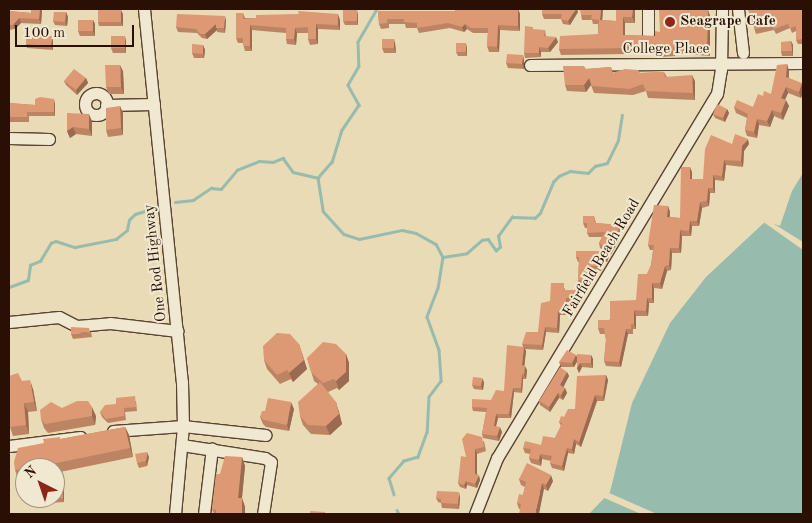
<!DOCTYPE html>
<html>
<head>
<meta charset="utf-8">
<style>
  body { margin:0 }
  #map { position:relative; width:812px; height:523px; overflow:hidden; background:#e8dbb6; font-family:"Old Standard TT",serif }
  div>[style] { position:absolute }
  .water>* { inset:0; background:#97bbac }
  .pier>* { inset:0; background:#e8dbb6 }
  .stream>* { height:2.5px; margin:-1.25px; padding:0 1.25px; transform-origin:1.25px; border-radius:1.25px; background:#97bbac }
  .roads { filter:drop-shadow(1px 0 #5a4330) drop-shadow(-1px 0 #5a4330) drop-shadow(0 1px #5a4330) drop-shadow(0 -1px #5a4330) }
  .minor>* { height:11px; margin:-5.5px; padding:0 5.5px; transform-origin:5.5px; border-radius:5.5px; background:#f0e8d0 }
  .minor>.ring { margin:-5.5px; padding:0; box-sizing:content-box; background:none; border:11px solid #f0e8d0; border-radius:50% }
  .wall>* { inset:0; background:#bd8464 }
  .shaded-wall>* { inset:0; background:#9a6b51 }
  .building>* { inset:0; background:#dc9974 }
  .dots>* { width:14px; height:14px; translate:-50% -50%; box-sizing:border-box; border:2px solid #f0e8d0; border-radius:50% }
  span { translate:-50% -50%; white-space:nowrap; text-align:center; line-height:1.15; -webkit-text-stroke:4px #f0e8d0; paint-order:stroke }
  .poi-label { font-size:15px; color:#2a1004; font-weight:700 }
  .left { translate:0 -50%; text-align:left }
  .street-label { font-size:15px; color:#2a1004 }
  .frame { position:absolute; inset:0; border:10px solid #2a1004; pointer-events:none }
  .north { position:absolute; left:15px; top:458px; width:50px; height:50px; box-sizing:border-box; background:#f0e8d0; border:1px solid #a1927e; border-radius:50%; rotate:319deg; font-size:14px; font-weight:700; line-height:20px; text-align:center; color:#2a1004 }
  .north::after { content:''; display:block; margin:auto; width:18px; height:22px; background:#8f2418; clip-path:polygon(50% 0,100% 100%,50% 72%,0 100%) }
  .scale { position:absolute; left:15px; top:25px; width:119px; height:22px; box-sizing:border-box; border:2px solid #2a1004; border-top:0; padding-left:6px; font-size:15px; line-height:18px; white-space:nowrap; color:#2a1004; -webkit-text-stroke:4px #f0e8d0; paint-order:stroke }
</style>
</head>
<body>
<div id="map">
  <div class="water">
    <i style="clip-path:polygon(803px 173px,803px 514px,589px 514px,610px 492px,632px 403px,670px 323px,706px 277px,766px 221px,780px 226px,792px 191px)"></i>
  </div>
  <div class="pier">
    <i style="clip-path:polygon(766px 219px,803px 242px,803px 250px,762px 221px)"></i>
    <i style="clip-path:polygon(607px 492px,657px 514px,641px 514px,602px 497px)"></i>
  </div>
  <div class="stream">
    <i style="left:377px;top:9px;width:38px;rotate:120deg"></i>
    <i style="left:358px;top:42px;width:24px;rotate:88deg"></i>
    <i style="left:359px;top:66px;width:22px;rotate:120deg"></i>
    <i style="left:348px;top:85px;width:23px;rotate:61deg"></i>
    <i style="left:359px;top:105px;width:30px;rotate:124deg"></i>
    <i style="left:342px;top:130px;width:34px;rotate:107deg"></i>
    <i style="left:332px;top:162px;width:21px;rotate:131deg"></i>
    <i style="left:318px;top:178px;width:33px;rotate:81deg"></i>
    <i style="left:323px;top:211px;width:31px;rotate:48deg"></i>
    <i style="left:344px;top:234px;width:16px;rotate:18deg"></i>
    <i style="left:359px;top:239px;width:44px;rotate:-11.8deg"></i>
    <i style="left:402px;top:230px;width:14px;rotate:12deg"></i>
    <i style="left:416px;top:233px;width:23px;rotate:29deg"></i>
    <i style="left:436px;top:244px;width:15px;rotate:62deg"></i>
    <i style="left:443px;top:257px;width:31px;rotate:99deg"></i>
    <i style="left:438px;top:288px;width:31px;rotate:111deg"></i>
    <i style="left:427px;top:317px;width:35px;rotate:70deg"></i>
    <i style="left:439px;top:350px;width:31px;rotate:86deg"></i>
    <i style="left:441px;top:381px;width:20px;rotate:127deg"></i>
    <i style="left:429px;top:397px;width:35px;rotate:93deg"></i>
    <i style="left:427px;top:432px;width:27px;rotate:110deg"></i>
    <i style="left:418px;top:457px;width:15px;rotate:164deg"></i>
    <i style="left:404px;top:461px;width:23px;rotate:131deg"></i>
    <i style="left:389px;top:478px;width:17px;rotate:73deg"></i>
    <i style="left:175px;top:202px;width:18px;rotate:-6deg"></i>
    <i style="left:193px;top:200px;width:22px;rotate:-34deg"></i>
    <i style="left:211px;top:188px;width:10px;rotate:6deg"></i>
    <i style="left:221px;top:189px;width:25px;rotate:-50deg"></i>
    <i style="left:237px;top:170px;width:24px;rotate:-22deg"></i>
    <i style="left:259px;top:161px;width:14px;rotate:4deg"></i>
    <i style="left:273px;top:162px;width:11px;rotate:-22deg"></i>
    <i style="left:283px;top:158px;width:17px;rotate:54deg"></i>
    <i style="left:293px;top:172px;width:26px;rotate:13deg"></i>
    <i style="left:443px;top:257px;width:24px;rotate:-9deg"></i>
    <i style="left:467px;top:253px;width:20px;rotate:-41deg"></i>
    <i style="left:482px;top:240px;width:6px;rotate:-9deg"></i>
    <i style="left:488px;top:239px;width:14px;rotate:54deg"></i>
    <i style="left:496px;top:250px;width:5px;rotate:-37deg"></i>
    <i style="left:500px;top:247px;width:11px;rotate:-100deg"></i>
    <i style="left:498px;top:236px;width:24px;rotate:-54deg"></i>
    <i style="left:512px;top:217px;width:23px;rotate:2deg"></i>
    <i style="left:535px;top:218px;width:7px;rotate:-45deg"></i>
    <i style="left:540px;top:213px;width:34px;rotate:-67deg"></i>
    <i style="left:553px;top:182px;width:8px;rotate:-45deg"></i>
    <i style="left:559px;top:176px;width:12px;rotate:-24deg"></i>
    <i style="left:570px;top:171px;width:18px;rotate:6deg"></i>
    <i style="left:588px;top:173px;width:10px;rotate:-45deg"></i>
    <i style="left:595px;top:166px;width:12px;rotate:-14deg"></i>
    <i style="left:607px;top:163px;width:25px;rotate:-64deg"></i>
    <i style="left:618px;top:140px;width:25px;rotate:-81deg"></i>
    <i style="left:9px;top:287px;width:20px;rotate:-20deg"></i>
    <i style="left:28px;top:280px;width:15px;rotate:-82deg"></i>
    <i style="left:30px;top:265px;width:11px;rotate:-22deg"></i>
    <i style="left:40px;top:261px;width:21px;rotate:-59deg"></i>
    <i style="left:51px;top:243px;width:5px;rotate:-22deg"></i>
    <i style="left:56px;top:241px;width:20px;rotate:18deg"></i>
    <i style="left:75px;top:247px;width:42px;rotate:-11deg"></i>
    <i style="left:116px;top:239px;width:14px;rotate:-39deg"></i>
    <i style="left:127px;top:230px;width:10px;rotate:-79deg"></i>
    <i style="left:129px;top:220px;width:8px;rotate:-45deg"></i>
    <i style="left:135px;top:214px;width:21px;rotate:-17deg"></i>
    <i style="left:397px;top:510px;width:4px;rotate:63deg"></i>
  </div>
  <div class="roads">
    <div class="minor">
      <i style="left:144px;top:9px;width:375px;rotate:84.2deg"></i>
      <i style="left:182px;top:382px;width:44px;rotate:88.7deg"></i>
      <i style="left:183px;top:426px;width:88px;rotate:95.2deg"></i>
      <i style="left:738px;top:9px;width:44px;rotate:83.5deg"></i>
      <i style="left:648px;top:34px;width:25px;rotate:-90deg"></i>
      <i style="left:530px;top:65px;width:273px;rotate:-0.4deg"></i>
      <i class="ring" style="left:85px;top:93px;width:11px;height:11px"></i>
      <i style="left:106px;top:105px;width:48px;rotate:-1.2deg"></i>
      <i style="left:9px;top:138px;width:40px;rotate:1.4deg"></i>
      <i style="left:9px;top:322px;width:50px;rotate:-5.7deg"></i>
      <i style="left:59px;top:317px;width:20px;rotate:27deg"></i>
      <i style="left:77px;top:326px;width:33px;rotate:-5deg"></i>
      <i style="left:110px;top:323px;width:68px;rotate:6.7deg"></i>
      <i style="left:113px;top:431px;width:70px;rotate:-4.1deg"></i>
      <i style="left:183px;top:426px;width:83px;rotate:6.2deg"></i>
      <i style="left:182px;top:445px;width:84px;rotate:8.9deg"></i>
      <i style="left:265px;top:458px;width:7px;rotate:34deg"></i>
      <i style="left:271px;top:462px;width:53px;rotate:98.7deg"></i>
      <i style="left:9px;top:446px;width:72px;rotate:-7.2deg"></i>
      <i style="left:204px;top:514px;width:66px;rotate:-83.1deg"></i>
      <i style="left:475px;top:514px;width:60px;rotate:-68.6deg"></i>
      <i style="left:497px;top:458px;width:425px;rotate:-58.9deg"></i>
      <i style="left:717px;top:94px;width:25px;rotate:-81deg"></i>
      <i style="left:721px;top:69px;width:60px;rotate:-89deg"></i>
    </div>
  </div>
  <div class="wall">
    <i style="clip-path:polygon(31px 9px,41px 9px,42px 11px,41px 24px,21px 23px,15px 29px,9px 30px,9px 11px,31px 13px)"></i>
    <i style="clip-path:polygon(518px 9px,520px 14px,520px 31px,500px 30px,499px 52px,489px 52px,487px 46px,488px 33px,473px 33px,467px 29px,464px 32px,450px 28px,419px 33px,417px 28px,406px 28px,405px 24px,389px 24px,389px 28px,381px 29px,379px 24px,378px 11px,455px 11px)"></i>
    <i style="clip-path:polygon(603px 9px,602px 20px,616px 21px,616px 9px,635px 9px,635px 23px,625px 23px,625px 35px,655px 36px,660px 32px,690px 10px,708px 10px,710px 16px,710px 56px,675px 53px,675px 56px,662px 57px,656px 56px,654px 52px,629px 51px,629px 54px,561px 55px,559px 49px,598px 34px,598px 24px,593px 24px,592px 20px,582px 20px,581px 15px)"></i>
    <i style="clip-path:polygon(748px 9px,803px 9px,803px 44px,798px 44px,796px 40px,796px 31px,792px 33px,790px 28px,776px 34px,774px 30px,756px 34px)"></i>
    <i style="clip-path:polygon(66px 12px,68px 17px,67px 26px,55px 25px,53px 21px)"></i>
    <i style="clip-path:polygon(578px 12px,570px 25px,563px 24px,561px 19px,544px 19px,542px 14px)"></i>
    <i style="clip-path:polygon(243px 13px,245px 18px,340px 20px,340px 30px,318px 29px,318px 44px,310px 45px,308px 39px,308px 33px,297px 33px,296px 45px,287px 44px,286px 39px,286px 33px,252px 30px,252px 51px,245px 51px,243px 43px,238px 43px,236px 38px)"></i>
    <i style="clip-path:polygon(123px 14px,123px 26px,99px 26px,98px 22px)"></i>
    <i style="clip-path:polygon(358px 15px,358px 25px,345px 25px,343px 21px)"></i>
    <i style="clip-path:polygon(93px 20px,95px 24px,95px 36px,80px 36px,78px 31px)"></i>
    <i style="clip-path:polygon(226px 20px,225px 33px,217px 32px,217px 30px,207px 39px,202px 38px,197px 33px,178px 32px,176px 27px)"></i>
    <i style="clip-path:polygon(534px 30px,545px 30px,546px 36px,558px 42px,550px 52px,541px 52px,541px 57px,525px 58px,524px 53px)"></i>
    <i style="clip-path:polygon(53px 41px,53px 50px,27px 48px,26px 44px)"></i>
    <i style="clip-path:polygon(126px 41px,126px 53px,113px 53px,111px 48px)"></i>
    <i style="clip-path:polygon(791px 41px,793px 45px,793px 56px,782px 56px,781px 51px)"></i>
    <i style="clip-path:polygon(395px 43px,396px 53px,384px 53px,382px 48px)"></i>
    <i style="clip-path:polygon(203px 45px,205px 50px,204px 58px,194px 58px,192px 53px)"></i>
    <i style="clip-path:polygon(467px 48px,467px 56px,458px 56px,456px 52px)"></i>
    <i style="clip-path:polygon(524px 59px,524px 69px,508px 68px,506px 63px)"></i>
    <i style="clip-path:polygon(787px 64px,789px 71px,789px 78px,803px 85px,803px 93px,801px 98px,788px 93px,785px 100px,789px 106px,783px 120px,774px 116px,770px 127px,759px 125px,757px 138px,747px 136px,745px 130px,747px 118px,736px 113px,734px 107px,753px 107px,771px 94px)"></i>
    <i style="clip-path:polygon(611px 67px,613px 73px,640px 73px,664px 72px,667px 77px,695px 81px,695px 100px,648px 98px,646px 91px,633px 95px,594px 93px,591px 85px,586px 92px,567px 91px,565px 85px,586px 69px)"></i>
    <i style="clip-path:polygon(123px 71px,124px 94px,109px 94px,106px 87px)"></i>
    <i style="clip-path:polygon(86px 78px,88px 83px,77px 95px,66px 85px,64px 81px)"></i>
    <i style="clip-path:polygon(9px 103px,35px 105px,55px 104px,55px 116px,29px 116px,29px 122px,9px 122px)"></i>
    <i style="clip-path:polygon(120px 106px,123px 113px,123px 135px,108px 137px,106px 130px)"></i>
    <i style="clip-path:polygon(727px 109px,729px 113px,725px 122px,715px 118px,713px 114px)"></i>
    <i style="clip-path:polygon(67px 113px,92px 121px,92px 136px,76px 134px,70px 138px,67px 131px)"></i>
    <i style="clip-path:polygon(732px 144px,749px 144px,744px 151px,743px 167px,726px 165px,724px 181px,715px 180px,715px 193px,710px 193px,709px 206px,702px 208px,699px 226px,692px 226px,691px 236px,682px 236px,681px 253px,672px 253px,671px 270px,667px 271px,662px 289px,654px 288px,654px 303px,649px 303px,648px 316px,636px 316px,636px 329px,633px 329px,633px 334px,628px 334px,621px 367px,606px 366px,604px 361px,606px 340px,605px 334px,600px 334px,598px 328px,636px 300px,651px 265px,653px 250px,650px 250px,648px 245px,668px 206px,670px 212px,670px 217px,680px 218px,692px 172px,692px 179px,703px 179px)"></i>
    <i style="clip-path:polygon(594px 216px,596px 223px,619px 225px,620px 229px,619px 240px,611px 254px,608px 252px,609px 256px,607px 262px,602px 262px,601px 271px,591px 271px,590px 285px,579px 285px,578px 280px,579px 262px,578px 262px,576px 257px,606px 251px,600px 248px,599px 243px,602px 237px,589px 237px,587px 233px,587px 228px,585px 228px,583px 223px)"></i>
    <i style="clip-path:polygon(565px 288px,565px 290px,576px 290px,577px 295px,578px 302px,567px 302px,566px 315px,560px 315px,559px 333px,546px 332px,543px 350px,525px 349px,526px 351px,524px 366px,527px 370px,526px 379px,523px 379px,522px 393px,514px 392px,511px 418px,498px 418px,496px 426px,502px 432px,499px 441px,483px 438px,482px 434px,486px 412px,473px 411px,472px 407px,491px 400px,504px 391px,523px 346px,522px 344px,538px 332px,550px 301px)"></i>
    <i style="clip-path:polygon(91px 332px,92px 337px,73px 339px,71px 334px)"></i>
    <i style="clip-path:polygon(302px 353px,307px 369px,293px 382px,291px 379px,280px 384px,267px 369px,264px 360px)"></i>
    <i style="clip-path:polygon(346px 354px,349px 363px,349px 381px,339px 390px,337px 388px,328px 392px,339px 411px,342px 424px,330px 435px,311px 434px,303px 425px,300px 416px,318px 384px,314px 381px,307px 358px)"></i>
    <i style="clip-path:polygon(576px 355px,577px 357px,591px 355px,593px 359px,593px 368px,582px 367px,579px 373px,577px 368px,577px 361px,574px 367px,561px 367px,559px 362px)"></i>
    <i style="clip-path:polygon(567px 372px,569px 376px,563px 387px,565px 388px,567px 393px,563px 400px,559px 398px,550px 412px,540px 405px,539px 401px)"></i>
    <i style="clip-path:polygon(606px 375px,608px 380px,604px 401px,597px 401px,581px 447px,576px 444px,574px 454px,568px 453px,564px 471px,552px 468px,550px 463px,551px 461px,542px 459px,541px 466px,531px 463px,529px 458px,530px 454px,525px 453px,523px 448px,541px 445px,555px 438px,561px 426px,559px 422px,575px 409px)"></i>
    <i style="clip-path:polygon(22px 381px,33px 389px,37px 411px,28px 412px,29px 434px,13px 436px,10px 427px)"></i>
    <i style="clip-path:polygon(484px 382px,483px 390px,474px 389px,472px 385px)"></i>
    <i style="clip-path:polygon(136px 401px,137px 411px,125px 412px,126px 420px,108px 423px,102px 417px,100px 412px,116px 404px)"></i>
    <i style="clip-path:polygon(62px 408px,96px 416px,95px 425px,48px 433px,44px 428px,41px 419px)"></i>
    <i style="clip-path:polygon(294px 409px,289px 431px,266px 427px,263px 424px,260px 417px,265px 411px)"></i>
    <i style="clip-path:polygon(125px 427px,129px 435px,133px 457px,55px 473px,55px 468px,25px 468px,25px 478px,18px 478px,15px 470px,61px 439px)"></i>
    <i style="clip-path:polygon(484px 441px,486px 451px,477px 454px,477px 474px,480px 480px,477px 488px,467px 485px,466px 489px,460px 487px,458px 483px,466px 457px)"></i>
    <i style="clip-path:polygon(149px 457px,147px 466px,139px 468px,137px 463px)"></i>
    <i style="clip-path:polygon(242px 457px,245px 466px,242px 498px,245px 507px,245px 514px,214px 514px,212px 509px,220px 474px)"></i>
    <i style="clip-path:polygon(519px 479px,553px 481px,548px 491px,544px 489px,520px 509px,519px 509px,517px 503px,523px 495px,525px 487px,521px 485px)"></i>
    <i style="clip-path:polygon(62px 480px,64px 484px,64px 502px,49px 503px,48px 498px)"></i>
    <i style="clip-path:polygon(460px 497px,459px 509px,442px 508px,441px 503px,438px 502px,436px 498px)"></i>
  </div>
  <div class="shaded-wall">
    <i style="clip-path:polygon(40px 9px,41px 9px,42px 11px,41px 24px,39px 19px)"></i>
    <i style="clip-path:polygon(518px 9px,520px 14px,520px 31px,518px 26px)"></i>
    <i style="clip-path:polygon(576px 9px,577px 9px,578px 12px,570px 25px,568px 21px)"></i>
    <i style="clip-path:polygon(601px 9px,603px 9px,602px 24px,600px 20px)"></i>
    <i style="clip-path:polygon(633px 9px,635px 9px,635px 23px,632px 17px)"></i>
    <i style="clip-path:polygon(121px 10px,123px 14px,123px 26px,121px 22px)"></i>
    <i style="clip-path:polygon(357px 10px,358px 15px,358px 25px,357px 21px)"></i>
    <i style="clip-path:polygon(708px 10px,710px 16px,710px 56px,707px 50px)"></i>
    <i style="clip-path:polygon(66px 12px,68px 17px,67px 26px,65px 22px)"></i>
    <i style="clip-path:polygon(338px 14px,340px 20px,340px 30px,338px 25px)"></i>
    <i style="clip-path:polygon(225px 16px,226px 20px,225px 33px,224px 28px)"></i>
    <i style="clip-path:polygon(623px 17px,625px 23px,625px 41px,623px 35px)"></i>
    <i style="clip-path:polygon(19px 18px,21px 23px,15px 29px,13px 25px)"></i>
    <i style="clip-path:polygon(93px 20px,95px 24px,95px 36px,93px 31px)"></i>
    <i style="clip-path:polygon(216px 24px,217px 30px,207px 39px,205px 34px)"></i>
    <i style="clip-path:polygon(316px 24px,318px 29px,318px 44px,316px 39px)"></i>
    <i style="clip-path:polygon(465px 24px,467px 29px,464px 32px,462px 27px)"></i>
    <i style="clip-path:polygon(250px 25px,252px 30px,252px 51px,250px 46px)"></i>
    <i style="clip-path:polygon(498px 25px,500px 30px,499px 52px,497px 47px)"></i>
    <i style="clip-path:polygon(295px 28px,297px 33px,296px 45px,294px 39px)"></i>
    <i style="clip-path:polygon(52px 36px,53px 41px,53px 50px,51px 46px)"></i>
    <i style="clip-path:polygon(125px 36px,126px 41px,126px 53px,125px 48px)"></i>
    <i style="clip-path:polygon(556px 37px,558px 42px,550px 52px,548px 48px)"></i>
    <i style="clip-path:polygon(394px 39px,395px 43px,396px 53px,394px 48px)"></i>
    <i style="clip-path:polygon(791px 41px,793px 45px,793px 56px,792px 51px)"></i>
    <i style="clip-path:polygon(466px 43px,467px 48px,467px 56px,466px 52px)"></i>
    <i style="clip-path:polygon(203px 45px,205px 50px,204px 58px,203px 54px)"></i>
    <i style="clip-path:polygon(539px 47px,541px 52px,541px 57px,539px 53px)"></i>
    <i style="clip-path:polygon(523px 55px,524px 59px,524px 69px,522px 64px)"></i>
    <i style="clip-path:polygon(787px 64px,789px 71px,788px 83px,786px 77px)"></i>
    <i style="clip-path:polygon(120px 65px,123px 71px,124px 94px,121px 87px)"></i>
    <i style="clip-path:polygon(692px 75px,695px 81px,695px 100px,693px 93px)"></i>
    <i style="clip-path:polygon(86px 78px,88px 83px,77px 95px,76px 90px)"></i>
    <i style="clip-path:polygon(589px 78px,591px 85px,586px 92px,584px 85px)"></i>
    <i style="clip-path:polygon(802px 83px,803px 93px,801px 98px,799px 92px)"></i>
    <i style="clip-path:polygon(786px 87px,788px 93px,783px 104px,781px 98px)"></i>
    <i style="clip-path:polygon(54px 99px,55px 104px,55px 116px,54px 112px)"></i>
    <i style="clip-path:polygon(786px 100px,789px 106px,783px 120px,781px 113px)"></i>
    <i style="clip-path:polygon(120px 106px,123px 113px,123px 135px,121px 128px)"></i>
    <i style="clip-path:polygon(727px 109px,729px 113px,725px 122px,723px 118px)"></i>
    <i style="clip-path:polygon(772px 110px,774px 116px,770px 127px,767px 121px)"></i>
    <i style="clip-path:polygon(89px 114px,92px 121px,92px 136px,89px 129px)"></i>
    <i style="clip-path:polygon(757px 119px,759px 125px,757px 138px,754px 132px)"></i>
    <i style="clip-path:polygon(73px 127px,76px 134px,70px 138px,67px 131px)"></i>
    <i style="clip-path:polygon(748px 139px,749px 144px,744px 151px,743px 167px,741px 161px,742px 146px)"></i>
    <i style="clip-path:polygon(9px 150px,10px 154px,10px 167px,9px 163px)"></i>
    <i style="clip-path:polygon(724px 160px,726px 165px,724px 181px,722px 176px)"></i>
    <i style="clip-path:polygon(690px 167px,692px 172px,692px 184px,690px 179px)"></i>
    <i style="clip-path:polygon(713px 175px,715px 180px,715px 193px,713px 188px)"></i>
    <i style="clip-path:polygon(708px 188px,710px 193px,709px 206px,707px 201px)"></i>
    <i style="clip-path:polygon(700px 202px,702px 208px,699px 226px,697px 221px)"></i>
    <i style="clip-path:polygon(668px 206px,670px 212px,669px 223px,667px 217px)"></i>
    <i style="clip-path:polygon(690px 221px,692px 226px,691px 236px,689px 231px)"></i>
    <i style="clip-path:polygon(619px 225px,620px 229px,619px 240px,611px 254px,609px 250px)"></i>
    <i style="clip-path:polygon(680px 230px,682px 236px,681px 253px,679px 248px)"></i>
    <i style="clip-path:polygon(670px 248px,672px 253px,671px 270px,669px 265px)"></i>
    <i style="clip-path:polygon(607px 251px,609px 256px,607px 262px,605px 257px)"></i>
    <i style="clip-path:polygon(601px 257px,602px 262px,601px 271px,600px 266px)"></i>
    <i style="clip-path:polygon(589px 266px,591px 271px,590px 285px,588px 281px)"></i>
    <i style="clip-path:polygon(665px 266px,667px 271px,662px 289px,660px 283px)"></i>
    <i style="clip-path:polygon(652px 283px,654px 288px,654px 303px,652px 298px)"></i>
    <i style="clip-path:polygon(576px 290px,577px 295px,578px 302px,576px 297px)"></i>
    <i style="clip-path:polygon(566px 298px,567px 302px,566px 315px,565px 311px)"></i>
    <i style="clip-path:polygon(647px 298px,649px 303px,648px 316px,646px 311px)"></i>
    <i style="clip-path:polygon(634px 310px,636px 316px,636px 329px,634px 324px)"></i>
    <i style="clip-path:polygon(558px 311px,560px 315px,559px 333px,557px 328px)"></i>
    <i style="clip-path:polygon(545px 327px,546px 332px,543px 350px,542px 345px)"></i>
    <i style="clip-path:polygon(626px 329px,628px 334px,621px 367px,619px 362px)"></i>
    <i style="clip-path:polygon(299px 344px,307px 369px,293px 382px,289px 373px)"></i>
    <i style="clip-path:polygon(524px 347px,526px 351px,524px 370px,522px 365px)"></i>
    <i style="clip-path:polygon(346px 354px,349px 363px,349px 381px,339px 390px,336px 381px)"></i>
    <i style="clip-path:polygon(576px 355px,578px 360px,574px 367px,572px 363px)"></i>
    <i style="clip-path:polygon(591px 355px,593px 359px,593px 368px,591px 363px)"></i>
    <i style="clip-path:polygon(580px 363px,582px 367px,579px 373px,577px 368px)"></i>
    <i style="clip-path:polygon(525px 366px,527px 370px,526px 379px,524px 375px)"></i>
    <i style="clip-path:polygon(567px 372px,569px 376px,562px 390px,560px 385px)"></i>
    <i style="clip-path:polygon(522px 374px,523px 379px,522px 393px,521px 388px)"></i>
    <i style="clip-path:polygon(606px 375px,608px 380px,604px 401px,603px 396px)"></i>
    <i style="clip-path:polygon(482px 378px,484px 382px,483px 390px,481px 386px)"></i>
    <i style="clip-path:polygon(30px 380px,33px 389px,37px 411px,34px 402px)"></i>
    <i style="clip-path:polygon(513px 388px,514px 392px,511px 418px,509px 414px)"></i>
    <i style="clip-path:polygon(565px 388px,567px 393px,563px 400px,561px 395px)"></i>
    <i style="clip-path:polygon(558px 393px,559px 398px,550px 412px,549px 407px)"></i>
    <i style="clip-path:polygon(595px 395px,597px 401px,581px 447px,579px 442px)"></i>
    <i style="clip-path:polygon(291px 402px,294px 409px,289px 431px,287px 425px)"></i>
    <i style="clip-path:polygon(336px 402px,342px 424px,330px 435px,326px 426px)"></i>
    <i style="clip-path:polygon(24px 403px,28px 412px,29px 434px,26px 425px)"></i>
    <i style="clip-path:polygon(92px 407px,96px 416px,95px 425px,92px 416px)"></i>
    <i style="clip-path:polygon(496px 414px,498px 418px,495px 430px,494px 426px)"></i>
    <i style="clip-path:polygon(125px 427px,129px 435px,133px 457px,130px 448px)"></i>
    <i style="clip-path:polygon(500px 427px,502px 432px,499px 441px,497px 436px)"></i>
    <i style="clip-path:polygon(574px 439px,576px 444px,574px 454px,572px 449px)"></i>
    <i style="clip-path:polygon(567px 448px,568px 453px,564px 471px,562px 466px)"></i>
    <i style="clip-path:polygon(475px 449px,477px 454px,477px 479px,475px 474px)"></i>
    <i style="clip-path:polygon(147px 452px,149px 457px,147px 466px,146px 461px)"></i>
    <i style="clip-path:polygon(540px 454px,542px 459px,541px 466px,539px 460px)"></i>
    <i style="clip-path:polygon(242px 457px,245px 466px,241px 507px,238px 498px)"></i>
    <i style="clip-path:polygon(479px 475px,480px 480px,477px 488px,475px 484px)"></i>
    <i style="clip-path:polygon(551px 475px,553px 481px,548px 491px,546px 485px)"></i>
    <i style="clip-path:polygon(62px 480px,64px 484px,64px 502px,63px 498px)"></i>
    <i style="clip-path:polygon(466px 481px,467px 485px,466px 489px,464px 485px)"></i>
    <i style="clip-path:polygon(542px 483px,544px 489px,539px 514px,535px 514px)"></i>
    <i style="clip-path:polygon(459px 492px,460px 497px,459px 509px,458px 504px)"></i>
    <i style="clip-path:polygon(242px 498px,245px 507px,245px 514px,242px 514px)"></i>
  </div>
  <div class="building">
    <i style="clip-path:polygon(31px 9px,40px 9px,39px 19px,19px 18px,13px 25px,9px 25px,9px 11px,31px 13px)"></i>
    <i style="clip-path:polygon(455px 9px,518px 9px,518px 26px,498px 25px,497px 47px,487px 46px,488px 28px,471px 28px,465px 24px,462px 27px,448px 23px,417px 28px,417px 23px,404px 22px,404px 19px,387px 19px,387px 23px,379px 24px,378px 11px,455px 11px)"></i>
    <i style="clip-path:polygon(542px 9px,576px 9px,568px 21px,561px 19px,562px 14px,542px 14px)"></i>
    <i style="clip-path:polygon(580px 9px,601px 9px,600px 20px,591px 19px,592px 15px,581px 15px)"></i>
    <i style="clip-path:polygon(616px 9px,633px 9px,632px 17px,623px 17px,623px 35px,655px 36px,655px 31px,660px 32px,659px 9px,688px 9px,688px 10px,708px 10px,707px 50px,673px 47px,673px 50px,654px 50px,654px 46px,627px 45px,627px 48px,559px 49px,560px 36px,598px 34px,599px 20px,616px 21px)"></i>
    <i style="clip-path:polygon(748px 9px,803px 9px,803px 39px,796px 40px,796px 26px,790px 28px,788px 24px,774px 29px,773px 25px,755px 29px)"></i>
    <i style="clip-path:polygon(98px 10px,121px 10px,121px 22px,98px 22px)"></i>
    <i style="clip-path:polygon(343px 10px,357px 10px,357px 21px,343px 21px)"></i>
    <i style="clip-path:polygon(298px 11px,338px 14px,338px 25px,316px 24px,316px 39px,308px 39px,308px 27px,295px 28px,294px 39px,286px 39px,286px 28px,250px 25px,250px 46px,243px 46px,243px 38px,236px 38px,236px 13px,243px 13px,243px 19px,256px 18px,256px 15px,299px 14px)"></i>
    <i style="clip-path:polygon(54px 12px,66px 12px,65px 22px,53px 21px)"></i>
    <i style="clip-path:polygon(177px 14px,225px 16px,224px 28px,216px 28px,216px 24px,205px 34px,200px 34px,196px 29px,176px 27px)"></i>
    <i style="clip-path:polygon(78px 20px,93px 20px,93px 31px,78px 31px)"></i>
    <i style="clip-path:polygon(525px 26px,533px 27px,533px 29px,545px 30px,544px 36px,556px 37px,548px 48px,539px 47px,539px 53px,524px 53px)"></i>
    <i style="clip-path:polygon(26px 34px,52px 36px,51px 46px,26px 44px)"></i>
    <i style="clip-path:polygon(111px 36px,125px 36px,125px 48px,111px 48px)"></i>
    <i style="clip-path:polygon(382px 39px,394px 39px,394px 48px,382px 48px)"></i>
    <i style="clip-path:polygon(791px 41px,792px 51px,781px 51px,781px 42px)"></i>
    <i style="clip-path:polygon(456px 43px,466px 43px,466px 52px,456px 52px)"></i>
    <i style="clip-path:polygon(192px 44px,203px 45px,203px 54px,192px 53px)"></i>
    <i style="clip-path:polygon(507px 54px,523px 55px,522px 64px,506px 63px)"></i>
    <i style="clip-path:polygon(787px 64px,786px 77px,802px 83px,799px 92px,786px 87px,781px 98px,786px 100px,781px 113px,772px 110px,767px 121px,757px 119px,754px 132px,745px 130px,748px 114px,734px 107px,737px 100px,753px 107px,758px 94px,763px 96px,764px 91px,771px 94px,777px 65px)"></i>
    <i style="clip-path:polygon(105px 65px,120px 65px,121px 87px,106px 87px)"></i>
    <i style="clip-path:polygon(563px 66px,584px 66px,586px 69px,611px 67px,612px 73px,625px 69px,638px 70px,640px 73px,664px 72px,665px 77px,692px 75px,693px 93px,646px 91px,643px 84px,630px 89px,592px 86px,589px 78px,584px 85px,565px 85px)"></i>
    <i style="clip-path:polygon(74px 69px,86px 78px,76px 90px,64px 81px)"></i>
    <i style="clip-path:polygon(40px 97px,54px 99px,54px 112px,27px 112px,27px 117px,9px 117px,9px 103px,35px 105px,35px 99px)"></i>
    <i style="clip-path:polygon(717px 104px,727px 109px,723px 118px,713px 114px)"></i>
    <i style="clip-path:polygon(120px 106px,121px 128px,106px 130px,106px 108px)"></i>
    <i style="clip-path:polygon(67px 113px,89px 114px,89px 129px,73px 127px,67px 131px)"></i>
    <i style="clip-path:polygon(735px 134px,748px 139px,742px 146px,741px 161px,724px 160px,722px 176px,713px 175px,713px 188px,708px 188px,707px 201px,700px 202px,697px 221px,690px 221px,689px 231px,680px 230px,679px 248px,670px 248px,669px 265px,665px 266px,660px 283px,652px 283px,652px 298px,647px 298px,646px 311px,634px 310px,634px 324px,631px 324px,631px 329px,626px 329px,619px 362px,604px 361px,606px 340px,604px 328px,598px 328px,598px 320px,610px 320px,610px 301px,636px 300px,638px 274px,647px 274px,651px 265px,654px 245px,648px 245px,649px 237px,654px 205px,668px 206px,667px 217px,680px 218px,681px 167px,690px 167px,690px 179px,703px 179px,705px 149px,711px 135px,732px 144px)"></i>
    <i style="clip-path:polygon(583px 216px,594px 216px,595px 223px,619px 225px,618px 235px,609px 250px,599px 243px,605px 232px,587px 233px,587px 223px,583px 223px)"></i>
    <i style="clip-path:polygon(576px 251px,607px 251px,605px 257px,601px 257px,600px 266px,589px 266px,588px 281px,578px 280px,579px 257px,576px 257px)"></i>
    <i style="clip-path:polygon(551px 283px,564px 283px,564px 290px,576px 290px,576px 297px,566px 298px,565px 311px,558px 311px,557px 328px,545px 327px,542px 345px,522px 344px,526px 332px,538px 332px,541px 303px,550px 301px)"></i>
    <i style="clip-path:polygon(71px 327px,89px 328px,90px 332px,71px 334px)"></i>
    <i style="clip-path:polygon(277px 333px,290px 334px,299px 344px,304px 360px,289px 373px,287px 370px,277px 375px,264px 360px,263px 346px)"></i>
    <i style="clip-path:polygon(323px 342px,336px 344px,346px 354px,346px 372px,336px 381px,334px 379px,323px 383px,311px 372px,307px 358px)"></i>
    <i style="clip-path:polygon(507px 345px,524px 347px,522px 365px,525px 366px,524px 375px,522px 374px,521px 388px,513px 388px,509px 414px,496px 414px,494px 426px,500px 427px,497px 436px,482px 434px,487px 408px,472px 407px,472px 399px,491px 400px,496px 390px,504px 391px)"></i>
    <i style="clip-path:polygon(567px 350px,576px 355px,572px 363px,559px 362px)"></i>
    <i style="clip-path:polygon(577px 354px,591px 355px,591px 363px,580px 363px,577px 368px)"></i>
    <i style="clip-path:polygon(560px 367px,567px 372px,560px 385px,565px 388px,561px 395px,558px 393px,549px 407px,539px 401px)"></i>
    <i style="clip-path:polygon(18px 373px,22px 381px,30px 380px,34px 402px,24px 403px,26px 425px,10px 427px,9px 409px,9px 376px)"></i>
    <i style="clip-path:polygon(606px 375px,603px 396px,595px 395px,579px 442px,574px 439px,572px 449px,567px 448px,562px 466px,550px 463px,552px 456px,540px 454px,539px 460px,529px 458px,531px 449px,523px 448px,525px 441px,541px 445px,543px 436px,555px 438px,562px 423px,559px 422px,561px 416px,564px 417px,568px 409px,575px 409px,577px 376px)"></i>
    <i style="clip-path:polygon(473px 377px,482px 378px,481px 386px,472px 385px)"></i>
    <i style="clip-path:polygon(320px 382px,336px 402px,339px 414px,326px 426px,308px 425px,300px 416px,298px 402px)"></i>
    <i style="clip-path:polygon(135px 396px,136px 407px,124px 408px,124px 416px,106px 419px,100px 412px,105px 405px,116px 404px,116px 398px)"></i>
    <i style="clip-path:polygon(268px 398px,291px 402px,287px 425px,264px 420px,260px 417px,262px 411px,265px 411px)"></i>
    <i style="clip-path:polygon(77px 401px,88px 401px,92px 407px,92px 416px,45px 424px,41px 419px,40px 410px,51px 402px,62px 408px)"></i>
    <i style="clip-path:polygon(125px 427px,130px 448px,32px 468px,25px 468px,24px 469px,15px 470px,14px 462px,18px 448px,44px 443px,43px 439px,60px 437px,60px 439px)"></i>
    <i style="clip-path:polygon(467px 433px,482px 437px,484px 447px,475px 449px,475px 474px,479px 475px,475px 484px,466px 481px,464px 485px,458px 483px,461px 456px,466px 457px,462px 439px)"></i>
    <i style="clip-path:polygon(147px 452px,146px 461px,137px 463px,135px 454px)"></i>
    <i style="clip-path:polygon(225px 456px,242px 457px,238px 498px,242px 498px,242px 514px,216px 514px,216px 510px,212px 509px,216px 474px,220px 474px)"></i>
    <i style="clip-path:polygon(527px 463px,551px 475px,546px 485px,542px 483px,535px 514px,519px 514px,521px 504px,517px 503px,519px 494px,523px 495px,526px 482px,519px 479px)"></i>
    <i style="clip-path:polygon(55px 480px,62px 480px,63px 498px,55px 498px)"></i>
    <i style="clip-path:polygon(437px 491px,459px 492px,458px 504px,441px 503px,441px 499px,436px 498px)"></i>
    <i style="clip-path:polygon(310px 511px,325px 512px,325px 514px,310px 514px)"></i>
  </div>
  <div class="dots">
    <i style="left:670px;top:22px;background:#8f2418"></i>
  </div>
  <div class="poi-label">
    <span class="left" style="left:680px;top:22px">Seagrape Cafe</span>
  </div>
  <div class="street-label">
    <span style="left:666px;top:50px">College Place</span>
    <span style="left:602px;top:258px;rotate:-59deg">Fairfield Beach Road</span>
    <span style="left:156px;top:263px;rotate:-96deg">One Rod Highway</span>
  </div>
  <div class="frame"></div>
  <div class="north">N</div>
  <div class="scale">100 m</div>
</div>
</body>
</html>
